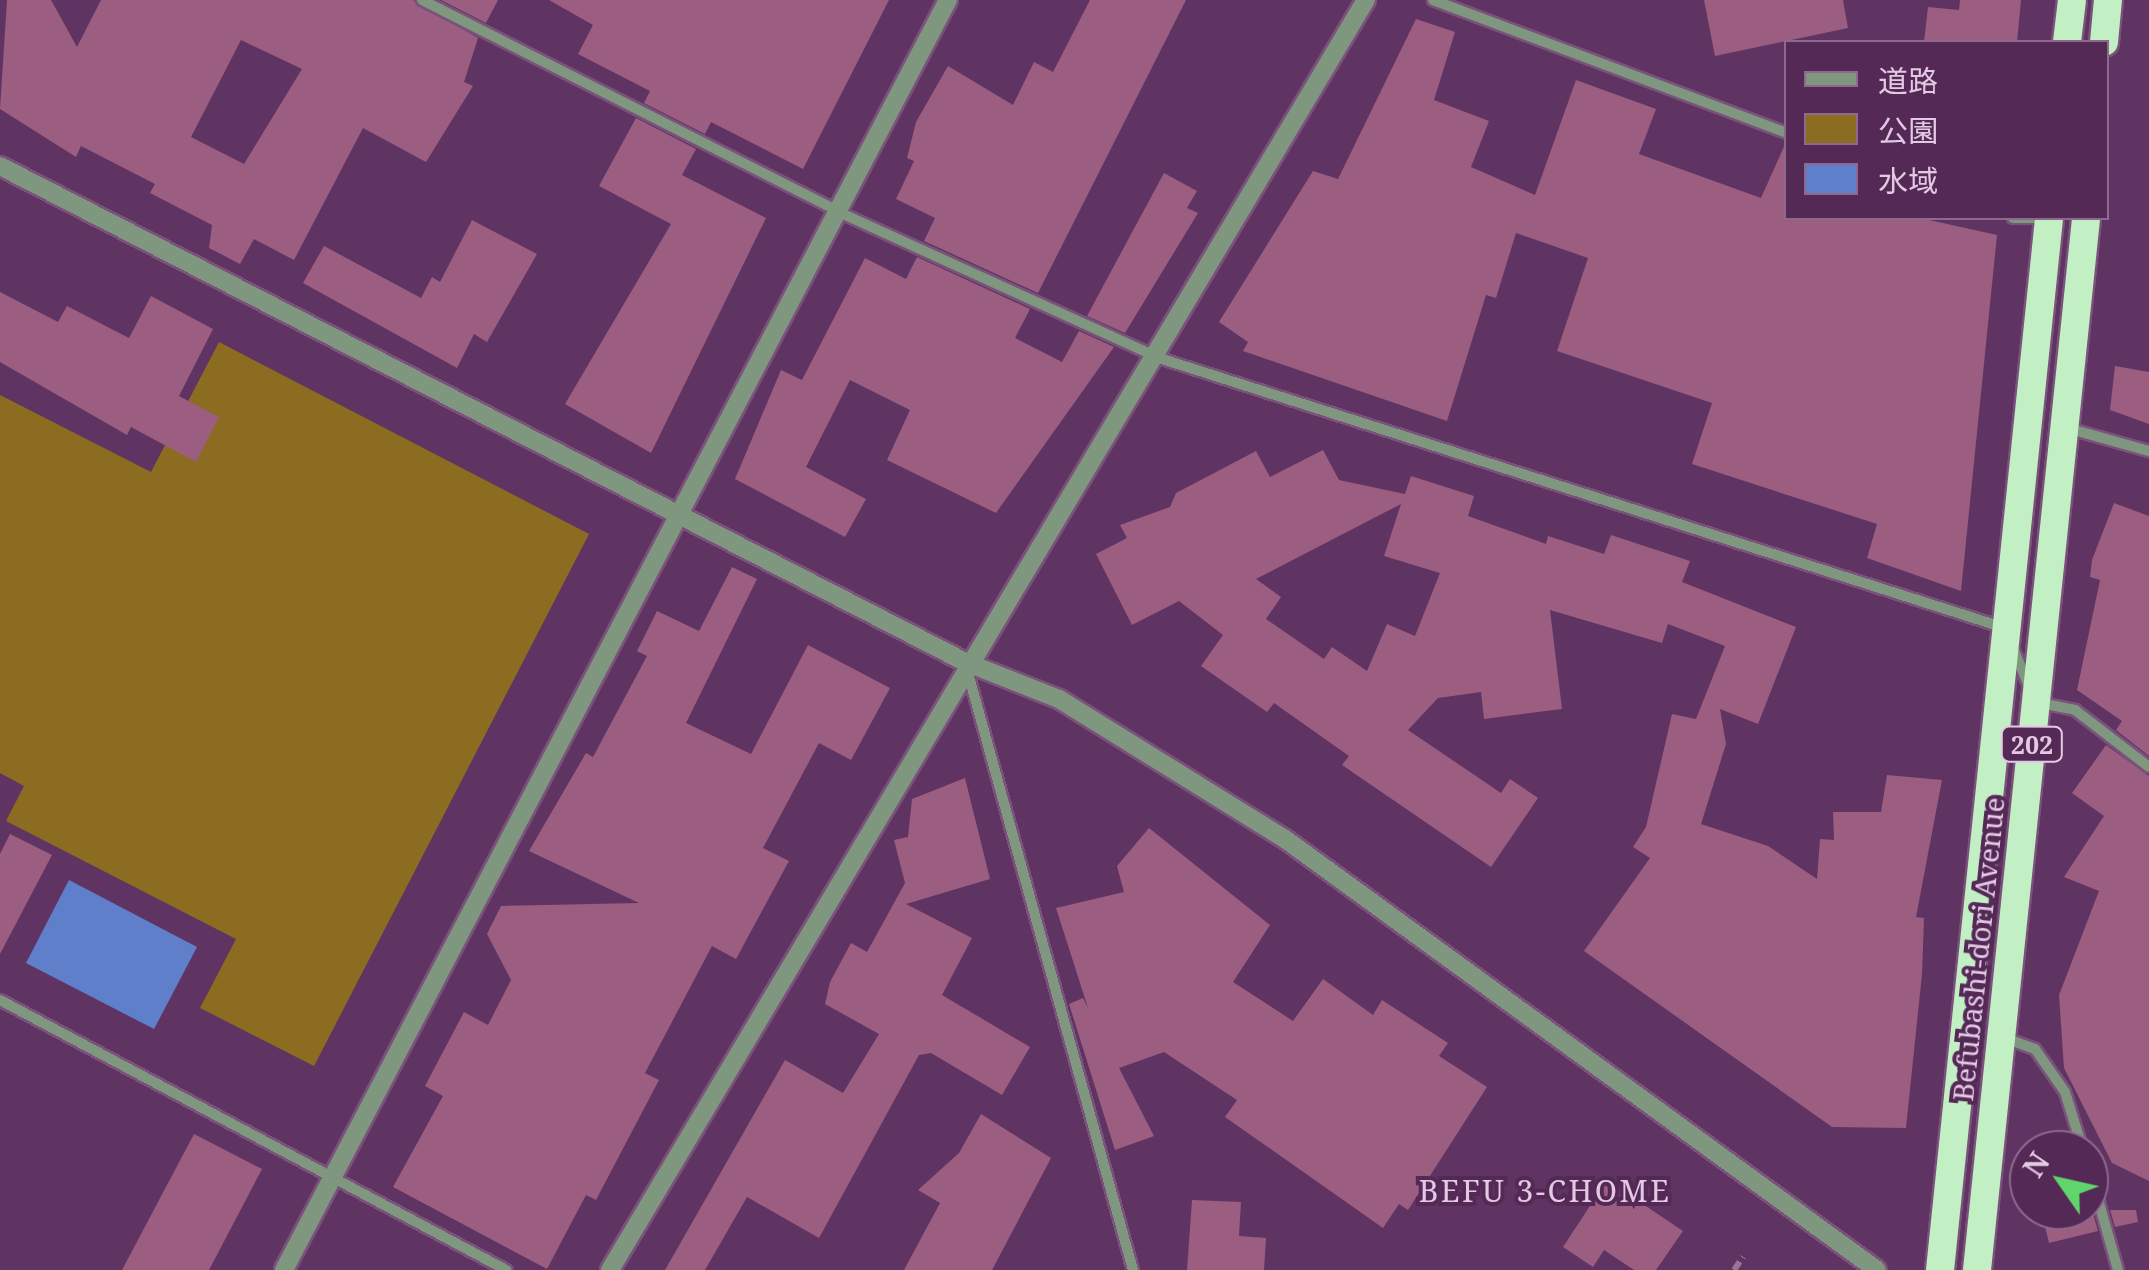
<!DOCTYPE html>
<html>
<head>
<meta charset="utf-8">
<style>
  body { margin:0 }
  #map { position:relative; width:2149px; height:1270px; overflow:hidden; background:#603462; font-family:"Noto Serif","Noto Sans JP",serif }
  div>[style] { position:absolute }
  .green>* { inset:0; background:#8b6c21 }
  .water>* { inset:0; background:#5f7fca }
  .building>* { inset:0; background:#9b5d80 }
  .path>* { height:6px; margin-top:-3px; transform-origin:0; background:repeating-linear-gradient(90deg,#987499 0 10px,transparent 0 15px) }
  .roads { filter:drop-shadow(2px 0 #7a527c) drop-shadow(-2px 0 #7a527c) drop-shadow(0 2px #7a527c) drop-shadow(0 -2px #7a527c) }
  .minor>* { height:10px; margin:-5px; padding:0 5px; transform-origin:5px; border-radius:5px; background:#7f967f }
  .tertiary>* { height:18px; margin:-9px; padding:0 9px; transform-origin:9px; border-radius:9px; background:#7f967f }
  .trunk>* { height:28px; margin:-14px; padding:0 14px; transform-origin:14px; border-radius:14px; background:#c2f0c4 }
  span { translate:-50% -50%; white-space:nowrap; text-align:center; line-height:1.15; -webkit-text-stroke:8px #542956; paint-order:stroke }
  .shield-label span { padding:2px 8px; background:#542956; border:2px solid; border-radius:8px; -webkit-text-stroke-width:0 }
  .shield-label { font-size:25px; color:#e3c9e3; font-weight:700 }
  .street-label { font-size:28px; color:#e3c9e3 }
  .neighbourhood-label { font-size:30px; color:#e3c9e3; letter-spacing:2.5px }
  .legend { position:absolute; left:1784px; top:40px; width:325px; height:180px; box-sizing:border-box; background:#542956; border:2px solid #8d698e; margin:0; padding:12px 18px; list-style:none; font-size:30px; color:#e3c9e3 }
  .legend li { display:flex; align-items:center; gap:20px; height:50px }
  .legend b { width:50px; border:2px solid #8d698e }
  .north { position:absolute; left:2009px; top:1130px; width:100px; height:100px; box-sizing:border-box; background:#542956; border:2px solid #8d698e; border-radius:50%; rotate:304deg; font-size:28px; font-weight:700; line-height:40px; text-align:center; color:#e3c9e3 }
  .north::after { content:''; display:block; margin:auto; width:35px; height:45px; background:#5fd56b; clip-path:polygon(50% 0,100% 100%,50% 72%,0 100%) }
</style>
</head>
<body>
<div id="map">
  <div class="green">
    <i style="clip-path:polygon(219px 342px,589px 534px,314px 1066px,200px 1008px,236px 939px,6px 821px,24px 786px,0 773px,0 395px,151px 472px)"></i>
  </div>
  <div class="water">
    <i style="clip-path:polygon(69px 880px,197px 947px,154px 1029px,26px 963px)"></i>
  </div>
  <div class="building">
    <i style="clip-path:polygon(evenodd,7px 0,51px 0,77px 47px,101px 0,413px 0,478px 38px,464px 82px,473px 86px,426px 162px,363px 128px,294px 260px,254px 239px,240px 264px,209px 248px,212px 225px,150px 193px,155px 184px,81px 146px,76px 157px,0 109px,7px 0,241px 40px,302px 69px,244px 164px,191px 137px,241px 40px)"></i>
    <i style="clip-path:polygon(441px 0,498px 0,486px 23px)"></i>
    <i style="clip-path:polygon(549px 0,889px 0,803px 169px,711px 122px,705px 134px,644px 103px,650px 91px,578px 54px,593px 25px)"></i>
    <i style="clip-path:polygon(1090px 0,1186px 0,1038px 293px,924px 241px,935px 218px,896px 199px,914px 161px,907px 158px,916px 122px,948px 66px,1013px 105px,1034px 62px,1053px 72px)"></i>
    <i style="clip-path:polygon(1704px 0,1843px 0,1848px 28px,1715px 56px)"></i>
    <i style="clip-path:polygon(1960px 0,2021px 0,2017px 42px,1924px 42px,1928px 7px,1959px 10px)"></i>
    <i style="clip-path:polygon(1416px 19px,1455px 32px,1434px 100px,1489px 121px,1471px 167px,1535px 195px,1576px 80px,1656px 109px,1639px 154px,1761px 198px,1786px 142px,1786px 218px,1920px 218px,1997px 235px,1961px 591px,1867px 558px,1877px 524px,1692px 464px,1712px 403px,1557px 351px,1588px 258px,1516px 233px,1496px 298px,1486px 295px,1447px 421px,1243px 351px,1248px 342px,1219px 322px,1313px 171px,1338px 179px)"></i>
    <i style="clip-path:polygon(636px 118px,696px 149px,682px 175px,766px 218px,651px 453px,565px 404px,671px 224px,599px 186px)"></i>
    <i style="clip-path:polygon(1164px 173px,1197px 191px,1187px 208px,1198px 213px,1125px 333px,1087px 316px)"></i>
    <i style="clip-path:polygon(472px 220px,537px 254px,487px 342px,474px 334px,457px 368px,303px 283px,324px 246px,421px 298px,432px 277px,440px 282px)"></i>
    <i style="clip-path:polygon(917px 257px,1030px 309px,1015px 338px,1062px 362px,1079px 331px,1114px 347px,996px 513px,887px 460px,910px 410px,850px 380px,806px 467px,866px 499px,845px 537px,735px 479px,781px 370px,802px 380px,865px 258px,906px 279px)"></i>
    <i style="clip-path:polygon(0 292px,58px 322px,67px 306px,129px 338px,151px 296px,213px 329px,179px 396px,219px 417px,196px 462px,131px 427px,127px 435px,0 362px)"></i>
    <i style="clip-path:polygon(2115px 366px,2149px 372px,2149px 424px,2110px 410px)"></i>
    <i style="clip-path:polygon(evenodd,1323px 450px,1339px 480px,1405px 494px,1411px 476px,1474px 496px,1468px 516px,1546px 544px,1548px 536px,1604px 554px,1611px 535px,1690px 561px,1682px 582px,1796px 627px,1758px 724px,1720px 709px,1726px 744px,1701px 824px,1768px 846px,1817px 879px,1820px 839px,1834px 840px,1833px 812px,1881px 812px,1887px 775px,1942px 780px,1916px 917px,1924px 918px,1922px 974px,1906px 1128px,1832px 1127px,1584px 951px,1650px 858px,1633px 847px,1646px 827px,1672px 714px,1696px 719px,1725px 646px,1668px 624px,1662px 643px,1550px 610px,1562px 709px,1484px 719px,1481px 692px,1438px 698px,1408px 730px,1501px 793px,1510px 779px,1538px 798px,1491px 867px,1342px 765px,1349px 756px,1274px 703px,1267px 712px,1201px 666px,1223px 635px,1179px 601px,1132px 625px,1096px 554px,1127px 538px,1120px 525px,1170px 507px,1176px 493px,1256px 451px,1270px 477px,1323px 450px,1401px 504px,1384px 556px,1440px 573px,1415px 636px,1387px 624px,1367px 671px,1332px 647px,1324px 659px,1266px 619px,1281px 597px,1256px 579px,1401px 504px)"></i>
    <i style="clip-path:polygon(2114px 503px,2149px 516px,2149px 756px,2116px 730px,2122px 721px,2077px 690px,2100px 580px,2090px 577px,2092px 560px)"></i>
    <i style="clip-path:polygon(732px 567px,757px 579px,686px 723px,751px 754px,808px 645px,890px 688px,851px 760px,819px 743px,763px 848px,789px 861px,736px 959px,712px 946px,645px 1073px,659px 1080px,596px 1200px,586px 1195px,547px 1269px,393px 1187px,443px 1096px,425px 1086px,464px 1012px,488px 1025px,511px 980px,487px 934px,501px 906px,639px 903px,529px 851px,586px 753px,593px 757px,647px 656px,637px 651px,657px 611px,699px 631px)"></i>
    <i style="clip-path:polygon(2106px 745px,2149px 776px,2149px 1181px,2112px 1163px,2064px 1068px,2059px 995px,2099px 891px,2064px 877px,2104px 816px,2072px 793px)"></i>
    <i style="clip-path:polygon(965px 778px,990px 879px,906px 904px,972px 938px,942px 995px,1030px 1047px,1002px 1095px,931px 1053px,919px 1055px,819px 1238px,747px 1197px,705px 1270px,665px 1270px,785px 1060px,843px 1093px,879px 1034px,825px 1004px,830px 982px,851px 943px,867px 952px,905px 883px,894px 840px,908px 837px,912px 799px)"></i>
    <i style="clip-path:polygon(1149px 828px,1270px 925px,1233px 982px,1293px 1021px,1323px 979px,1373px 1015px,1382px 1000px,1448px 1043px,1439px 1056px,1487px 1087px,1408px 1210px,1399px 1204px,1383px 1228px,1225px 1117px,1237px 1100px,1164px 1052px,1119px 1068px,1154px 1136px,1115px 1150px,1069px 1004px,1083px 998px,1088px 1008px,1056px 908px,1124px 892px,1117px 866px)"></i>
    <i style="clip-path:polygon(10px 834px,52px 855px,0 954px,0 854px)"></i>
    <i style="clip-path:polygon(981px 1114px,1051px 1158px,992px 1270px,904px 1270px,940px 1203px,918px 1190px,959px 1153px)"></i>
    <i style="clip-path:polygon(194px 1134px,262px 1169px,209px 1270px,122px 1270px)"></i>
    <i style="clip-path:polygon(1607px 1180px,1683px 1231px,1656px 1270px,1634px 1270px,1604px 1250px,1593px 1267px,1563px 1247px)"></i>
    <i style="clip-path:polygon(1192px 1200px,1241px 1202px,1239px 1236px,1266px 1238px,1264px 1270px,1187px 1270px)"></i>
    <i style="clip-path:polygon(2041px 1210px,2092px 1210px,2098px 1231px,2049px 1243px)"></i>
    <i style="clip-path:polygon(2110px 1210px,2136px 1210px,2138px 1222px,2115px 1227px)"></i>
  </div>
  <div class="path">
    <i style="left:1734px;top:1270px;width:16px;rotate:-55deg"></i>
  </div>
  <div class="roads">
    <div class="minor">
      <i style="left:422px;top:0;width:470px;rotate:26.9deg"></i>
      <i style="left:841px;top:213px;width:349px;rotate:24.5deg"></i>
      <i style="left:1159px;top:358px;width:885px;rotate:17.7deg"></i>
      <i style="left:1433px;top:0;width:377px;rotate:20.6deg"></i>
      <i style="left:2013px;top:218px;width:34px"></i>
      <i style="left:2067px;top:428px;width:85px;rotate:15.7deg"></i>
      <i style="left:2012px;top:646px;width:43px;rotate:67deg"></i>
      <i style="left:968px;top:673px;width:619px;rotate:74.55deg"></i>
      <i style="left:2040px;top:703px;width:36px;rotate:11deg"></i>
      <i style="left:2075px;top:710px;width:93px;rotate:37.6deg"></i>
      <i style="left:0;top:1000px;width:574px;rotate:28.08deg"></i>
      <i style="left:2002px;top:1037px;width:35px;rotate:20deg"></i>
      <i style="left:2035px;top:1049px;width:52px;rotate:55.1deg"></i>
      <i style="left:2065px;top:1092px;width:61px;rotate:72.8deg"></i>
      <i style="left:2089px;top:1167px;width:107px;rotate:74.3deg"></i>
    </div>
    <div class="tertiary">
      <i style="left:0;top:166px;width:1085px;rotate:27.2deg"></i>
      <i style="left:965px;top:662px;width:101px;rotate:21.5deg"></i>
      <i style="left:1059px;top:699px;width:266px;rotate:31.8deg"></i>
      <i style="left:1285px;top:839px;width:732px;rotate:36.06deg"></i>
      <i style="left:284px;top:1270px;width:1433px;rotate:-62.4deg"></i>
      <i style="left:610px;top:1270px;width:1478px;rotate:-59.24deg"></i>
    </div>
    <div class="trunk">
      <i style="left:2067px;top:42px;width:42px;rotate:-83.2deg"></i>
      <i style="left:2104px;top:42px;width:42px;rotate:-84.6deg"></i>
      <i style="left:1940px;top:1270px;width:1058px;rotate:-84.08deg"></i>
      <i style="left:1977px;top:1270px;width:1058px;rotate:-84.08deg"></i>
    </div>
  </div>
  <div class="shield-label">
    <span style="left:2032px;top:744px">202</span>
  </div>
  <div class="street-label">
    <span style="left:1978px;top:949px;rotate:-84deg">Befubashi-dori Avenue</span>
  </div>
  <div class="neighbourhood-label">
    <span style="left:1545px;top:1191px">BEFU 3-CHOME</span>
  </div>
  <ul class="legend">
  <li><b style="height:12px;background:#7f967f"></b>道路</li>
  <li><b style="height:28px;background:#8b6c21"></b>公園</li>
  <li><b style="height:28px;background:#5f7fca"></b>水域</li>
  </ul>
  <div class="north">N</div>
</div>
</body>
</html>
